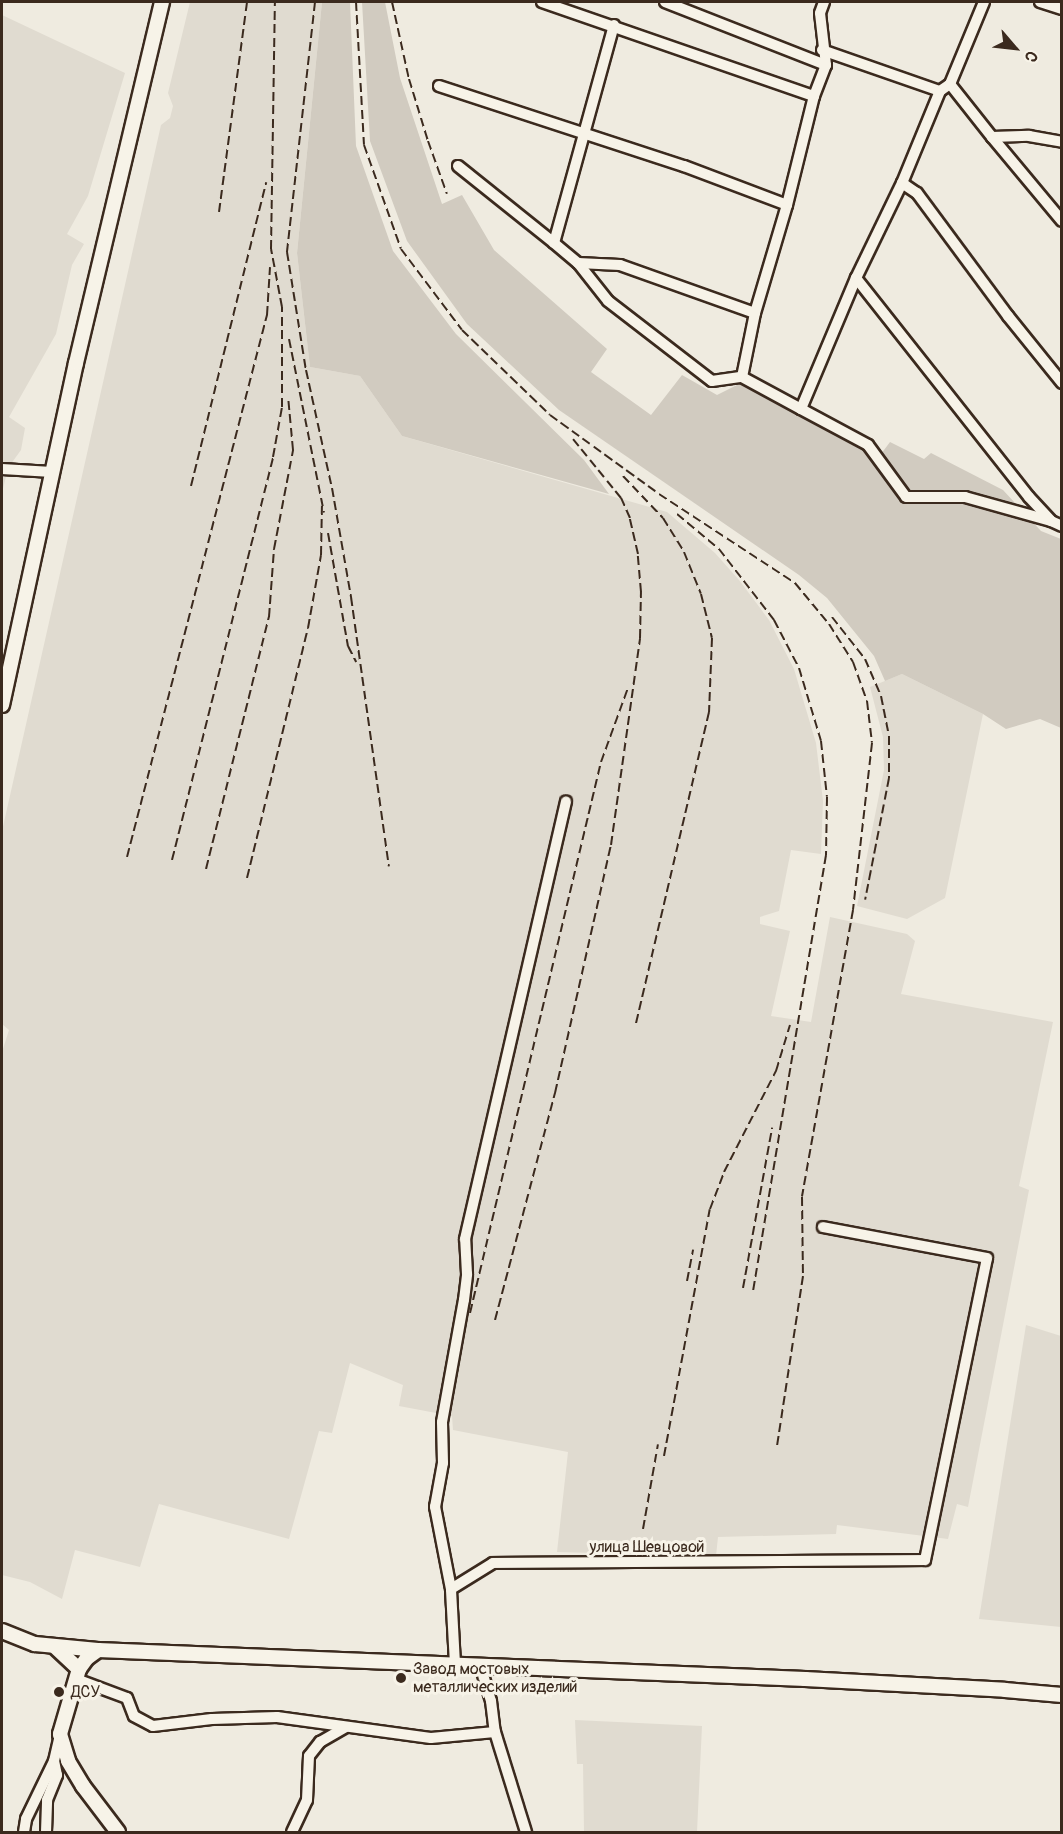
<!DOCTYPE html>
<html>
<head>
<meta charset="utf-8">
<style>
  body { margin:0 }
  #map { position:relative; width:1063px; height:1834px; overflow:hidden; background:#efebe0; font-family:Pangolin,sans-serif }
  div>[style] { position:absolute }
  .built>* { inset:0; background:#e0dbd0 }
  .green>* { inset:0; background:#d1cbc0 }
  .roads { filter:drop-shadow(2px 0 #3b2a1e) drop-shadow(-2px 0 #3b2a1e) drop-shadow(0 2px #3b2a1e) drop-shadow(0 -2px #3b2a1e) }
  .street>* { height:10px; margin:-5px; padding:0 5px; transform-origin:5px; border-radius:5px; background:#f7f3e8 }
  .secondary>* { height:14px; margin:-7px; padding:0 7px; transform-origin:7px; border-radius:7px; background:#f7f3e8 }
  .rail>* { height:2px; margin-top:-1px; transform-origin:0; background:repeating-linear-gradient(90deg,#3b2a1e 0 9px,transparent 0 13.5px) }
  .dots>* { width:16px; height:16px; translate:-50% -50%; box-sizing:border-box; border:3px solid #f7f3e8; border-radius:50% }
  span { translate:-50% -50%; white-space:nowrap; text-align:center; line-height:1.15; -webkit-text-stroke:6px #f7f3e8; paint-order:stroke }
  .street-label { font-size:16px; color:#3b2a1e }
  .poi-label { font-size:16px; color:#3b2a1e }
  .left { translate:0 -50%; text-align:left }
  .frame { position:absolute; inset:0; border:3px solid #3b2a1e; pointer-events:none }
  .north { position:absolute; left:985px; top:18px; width:60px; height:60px; -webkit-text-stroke:4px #f7f3e8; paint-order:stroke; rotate:118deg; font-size:16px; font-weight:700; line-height:24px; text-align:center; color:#3b2a1e }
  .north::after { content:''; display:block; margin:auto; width:21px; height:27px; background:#3b2a1e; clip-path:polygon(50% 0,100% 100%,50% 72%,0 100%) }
</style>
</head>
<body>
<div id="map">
  <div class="built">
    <i style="clip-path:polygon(190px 2px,322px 2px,297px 253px,310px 367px,360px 376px,402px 436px,667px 512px,715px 553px,739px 580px,769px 620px,794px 669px,816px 743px,823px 801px,821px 854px,791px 850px,779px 911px,760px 917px,760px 924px,790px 931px,771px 1016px,811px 1022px,830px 917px,907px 934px,915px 941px,901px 994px,1053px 1022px,1019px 1186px,1029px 1190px,968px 1507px,957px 1504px,948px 1539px,837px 1525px,836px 1534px,718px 1537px,716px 1556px,557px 1552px,568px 1452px,453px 1430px,452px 1416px,399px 1406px,403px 1385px,350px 1363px,332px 1433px,319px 1431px,289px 1539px,159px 1504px,140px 1567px,75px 1550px,62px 1599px,30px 1582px,2px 1575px,2px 1052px,9px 1030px,2px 1024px,2px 831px,161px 125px,170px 118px,173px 106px,168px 93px)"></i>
    <i style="clip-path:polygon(2px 15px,125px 73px,88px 196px,67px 234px,84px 244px,72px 265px,56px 334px,9px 417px,25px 428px,21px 450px,8px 468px,2px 493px)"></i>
    <i style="clip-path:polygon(902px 674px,983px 714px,945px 898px,907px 919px,857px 906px,884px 770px,883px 737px,870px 687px)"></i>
    <i style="clip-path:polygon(1026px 1325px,1061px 1336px,1061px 1627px,979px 1619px)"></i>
    <i style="clip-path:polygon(575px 1720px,702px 1726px,697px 1832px,584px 1832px,583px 1764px,577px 1764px)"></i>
  </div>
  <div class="green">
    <i style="clip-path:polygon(322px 2px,350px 2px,356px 146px,393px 251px,456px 334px,584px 460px,609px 494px,402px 436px,360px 376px,310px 367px,297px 253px)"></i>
    <i style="clip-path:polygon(362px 2px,385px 2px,400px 78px,442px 204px,462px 195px,494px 250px,607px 349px,591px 372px,651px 415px,682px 375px,717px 395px,739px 384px,881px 454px,890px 442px,924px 459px,931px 453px,1003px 490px,1041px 531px,1061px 539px,1061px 728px,1040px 719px,1006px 729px,983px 714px,902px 674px,885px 681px,874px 656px,827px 598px,799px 575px,559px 410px,467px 324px,407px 241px,370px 141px)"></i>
  </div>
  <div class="roads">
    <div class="street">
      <i style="left:542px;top:2px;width:288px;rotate:19.1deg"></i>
      <i style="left:665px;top:2px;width:173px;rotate:21.4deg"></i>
      <i style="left:984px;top:2px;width:89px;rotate:112.5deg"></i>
      <i style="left:950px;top:84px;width:12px;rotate:145deg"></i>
      <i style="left:940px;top:91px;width:100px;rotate:112.4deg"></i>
      <i style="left:902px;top:183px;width:106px;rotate:115.8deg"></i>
      <i style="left:856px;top:278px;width:142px;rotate:112.8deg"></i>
      <i style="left:801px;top:409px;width:76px;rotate:28.2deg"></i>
      <i style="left:868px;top:445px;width:64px;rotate:53.8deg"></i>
      <i style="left:906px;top:497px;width:59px"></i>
      <i style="left:965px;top:497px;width:89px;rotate:15.6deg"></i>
      <i style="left:1051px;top:521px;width:12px;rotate:24deg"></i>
      <i style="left:1040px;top:2px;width:23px;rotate:18deg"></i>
      <i style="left:614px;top:25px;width:226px;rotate:105.4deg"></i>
      <i style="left:554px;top:243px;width:31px;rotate:40deg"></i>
      <i style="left:578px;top:263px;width:48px;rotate:51.7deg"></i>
      <i style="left:608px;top:301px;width:131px;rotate:37.6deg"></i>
      <i style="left:712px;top:381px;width:30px;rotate:-8deg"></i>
      <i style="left:822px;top:50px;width:125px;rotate:19.2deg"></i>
      <i style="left:950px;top:84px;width:68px;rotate:51.6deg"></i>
      <i style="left:992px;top:137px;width:37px;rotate:-2deg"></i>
      <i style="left:1029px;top:136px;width:34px;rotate:10deg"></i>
      <i style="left:439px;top:86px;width:258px;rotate:18.1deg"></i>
      <i style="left:684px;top:166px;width:110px;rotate:20.7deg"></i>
      <i style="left:992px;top:137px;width:109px;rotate:50.2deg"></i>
      <i style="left:458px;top:166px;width:123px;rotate:38.7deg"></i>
      <i style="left:902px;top:183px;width:18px;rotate:34deg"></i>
      <i style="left:917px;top:193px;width:153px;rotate:53.5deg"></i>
      <i style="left:1008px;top:316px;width:86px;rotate:51.1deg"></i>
      <i style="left:578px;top:263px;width:42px;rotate:2.7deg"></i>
      <i style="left:620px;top:265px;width:143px;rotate:19.6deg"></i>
      <i style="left:856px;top:278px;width:279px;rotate:51.7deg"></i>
      <i style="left:1029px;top:497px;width:33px;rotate:47deg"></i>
      <i style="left:801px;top:409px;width:67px;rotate:-151.5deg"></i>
      <i style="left:742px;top:377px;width:65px;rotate:-78.5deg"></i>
      <i style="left:755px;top:313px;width:113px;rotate:-73.5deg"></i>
      <i style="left:787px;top:205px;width:112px;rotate:-76.1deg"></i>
      <i style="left:814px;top:96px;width:33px;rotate:-69deg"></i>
      <i style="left:826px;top:65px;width:52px;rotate:-96.6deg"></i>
      <i style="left:820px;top:13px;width:12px;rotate:-70deg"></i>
      <i style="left:2px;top:469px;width:50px;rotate:3.4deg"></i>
      <i style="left:451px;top:1589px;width:84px;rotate:-101deg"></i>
      <i style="left:435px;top:1507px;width:45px;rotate:-79.7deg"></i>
      <i style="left:443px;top:1463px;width:41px;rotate:-91.4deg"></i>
      <i style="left:442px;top:1422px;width:124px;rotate:-79.8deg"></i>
      <i style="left:464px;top:1300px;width:26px;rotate:-83deg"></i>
      <i style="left:467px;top:1274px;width:35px;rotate:-93deg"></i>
      <i style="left:465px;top:1239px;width:449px;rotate:-77deg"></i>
      <i style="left:455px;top:1664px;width:75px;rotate:-93.1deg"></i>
      <i style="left:451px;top:1589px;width:49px;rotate:-31.8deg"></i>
      <i style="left:493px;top:1563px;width:432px;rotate:-0.4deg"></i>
      <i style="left:925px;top:1560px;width:308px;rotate:-78.4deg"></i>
      <i style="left:987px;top:1258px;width:167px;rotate:-169.3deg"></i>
      <i style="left:480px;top:1665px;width:38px;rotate:73deg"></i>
      <i style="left:491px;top:1701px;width:31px;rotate:83deg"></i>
      <i style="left:495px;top:1732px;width:105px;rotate:72.8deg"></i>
      <i style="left:76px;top:1679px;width:54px;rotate:20.4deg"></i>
      <i style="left:127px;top:1698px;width:19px;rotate:69deg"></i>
      <i style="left:134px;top:1716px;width:21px;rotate:28deg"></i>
      <i style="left:153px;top:1726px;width:59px;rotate:-6.8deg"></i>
      <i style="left:212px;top:1719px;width:65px;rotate:-1.8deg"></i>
      <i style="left:277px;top:1717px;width:155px;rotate:7.8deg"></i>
      <i style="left:431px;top:1738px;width:64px;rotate:-5.4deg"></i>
      <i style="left:24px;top:1832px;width:13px;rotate:-81deg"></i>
      <i style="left:26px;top:1819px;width:64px;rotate:-64.2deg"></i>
      <i style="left:54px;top:1761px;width:27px;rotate:-77deg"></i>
      <i style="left:46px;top:1832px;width:32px;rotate:-88deg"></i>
      <i style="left:47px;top:1800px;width:27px;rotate:-68deg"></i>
      <i style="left:57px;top:1775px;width:14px;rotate:-102deg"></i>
      <i style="left:292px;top:1832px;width:35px;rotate:-65deg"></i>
      <i style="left:307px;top:1800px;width:44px;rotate:-87.4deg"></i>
      <i style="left:309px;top:1756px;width:18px;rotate:-52deg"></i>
      <i style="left:320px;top:1742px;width:30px;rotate:-30deg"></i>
    </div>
    <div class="secondary">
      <i style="left:2px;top:705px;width:350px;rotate:-77.8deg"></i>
      <i style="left:76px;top:363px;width:371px;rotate:-76.6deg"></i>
      <i style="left:2px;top:1631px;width:35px;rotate:22deg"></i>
      <i style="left:35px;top:1644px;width:63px;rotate:5.4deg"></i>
      <i style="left:98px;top:1650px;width:708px;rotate:2.35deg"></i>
      <i style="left:805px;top:1679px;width:200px;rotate:3.1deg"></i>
      <i style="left:1005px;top:1690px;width:57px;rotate:5deg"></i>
      <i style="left:54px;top:1646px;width:34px;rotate:43deg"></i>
      <i style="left:98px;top:1650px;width:14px;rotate:144deg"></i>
      <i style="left:87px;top:1658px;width:14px;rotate:126deg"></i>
      <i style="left:79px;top:1669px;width:68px;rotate:106.3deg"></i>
      <i style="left:60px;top:1734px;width:28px;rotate:73deg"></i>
      <i style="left:68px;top:1761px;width:29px;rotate:59deg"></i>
      <i style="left:83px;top:1786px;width:58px;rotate:52.7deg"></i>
    </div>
  </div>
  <div class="rail">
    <i style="left:315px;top:2px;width:252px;rotate:96.4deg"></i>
    <i style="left:287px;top:252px;width:120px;rotate:80.9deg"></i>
    <i style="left:306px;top:370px;width:121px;rotate:77.6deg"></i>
    <i style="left:332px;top:488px;width:111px;rotate:80.1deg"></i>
    <i style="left:351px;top:597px;width:272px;rotate:82deg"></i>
    <i style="left:356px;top:2px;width:143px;rotate:86.8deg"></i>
    <i style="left:364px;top:145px;width:110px;rotate:70.4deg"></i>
    <i style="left:401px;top:249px;width:101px;rotate:53deg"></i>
    <i style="left:462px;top:330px;width:122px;rotate:44deg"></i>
    <i style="left:550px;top:415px;width:135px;rotate:35.9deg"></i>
    <i style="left:659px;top:494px;width:163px;rotate:33.2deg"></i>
    <i style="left:795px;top:583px;width:53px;rotate:50.3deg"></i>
    <i style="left:829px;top:624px;width:45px;rotate:57.7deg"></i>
    <i style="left:853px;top:662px;width:41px;rotate:70.3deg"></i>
    <i style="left:867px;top:701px;width:42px;rotate:83.2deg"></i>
    <i style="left:872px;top:743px;width:168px;rotate:96.5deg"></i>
    <i style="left:853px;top:910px;width:291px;rotate:100.1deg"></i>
    <i style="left:802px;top:1197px;width:79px;rotate:89.3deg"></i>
    <i style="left:803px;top:1276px;width:171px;rotate:98.7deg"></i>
    <i style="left:392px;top:2px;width:79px;rotate:77.6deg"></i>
    <i style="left:409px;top:79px;width:65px;rotate:73deg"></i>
    <i style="left:428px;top:141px;width:56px;rotate:70.3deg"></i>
    <i style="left:219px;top:212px;width:212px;rotate:-82.4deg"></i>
    <i style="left:289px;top:339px;width:177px;rotate:78.6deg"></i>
    <i style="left:623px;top:476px;width:58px;rotate:46.4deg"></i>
    <i style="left:663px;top:518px;width:40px;rotate:58deg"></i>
    <i style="left:684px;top:552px;width:45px;rotate:68deg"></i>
    <i style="left:701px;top:594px;width:45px;rotate:76deg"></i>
    <i style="left:712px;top:638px;width:74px;rotate:92.3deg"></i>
    <i style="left:709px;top:712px;width:320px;rotate:103.2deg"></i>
    <i style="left:191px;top:486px;width:313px;rotate:-76.1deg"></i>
    <i style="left:677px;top:514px;width:55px;rotate:39.8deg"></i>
    <i style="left:719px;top:549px;width:90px;rotate:52.2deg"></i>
    <i style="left:774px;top:620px;width:54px;rotate:62.5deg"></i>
    <i style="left:799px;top:668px;width:76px;rotate:73.2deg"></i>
    <i style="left:821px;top:741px;width:56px;rotate:83.9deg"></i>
    <i style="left:827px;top:797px;width:58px;rotate:91deg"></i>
    <i style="left:826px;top:855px;width:442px;rotate:99.5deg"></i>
    <i style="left:328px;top:533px;width:115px;rotate:80deg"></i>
    <i style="left:348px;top:646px;width:18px;rotate:63deg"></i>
    <i style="left:832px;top:617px;width:53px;rotate:51.8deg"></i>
    <i style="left:865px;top:659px;width:40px;rotate:66.6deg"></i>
    <i style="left:881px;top:696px;width:41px;rotate:78.7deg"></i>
    <i style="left:889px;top:736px;width:42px;rotate:90deg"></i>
    <i style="left:889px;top:778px;width:124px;rotate:101.1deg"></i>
    <i style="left:127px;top:857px;width:560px;rotate:-75.52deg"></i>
    <i style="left:267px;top:315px;width:48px;rotate:-86.4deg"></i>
    <i style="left:172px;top:860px;width:415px;rotate:-75.9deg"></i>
    <i style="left:273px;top:457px;width:51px;rotate:-79.8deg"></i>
    <i style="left:282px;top:407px;width:100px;rotate:-90deg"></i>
    <i style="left:282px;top:307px;width:59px;rotate:-100.7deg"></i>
    <i style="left:271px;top:249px;width:247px;rotate:-89.1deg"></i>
    <i style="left:206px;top:869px;width:260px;rotate:-76deg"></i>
    <i style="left:269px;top:617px;width:68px;rotate:-85.8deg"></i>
    <i style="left:274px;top:549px;width:101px;rotate:-79.1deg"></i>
    <i style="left:293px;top:450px;width:54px;rotate:-95.3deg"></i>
    <i style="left:247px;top:878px;width:257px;rotate:-76.3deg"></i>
    <i style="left:308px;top:628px;width:74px;rotate:-79.9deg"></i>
    <i style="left:321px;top:555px;width:51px;rotate:-88.9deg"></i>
    <i style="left:687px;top:1281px;width:32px;rotate:-79deg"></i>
    <i style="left:743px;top:1288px;width:163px;rotate:-79.7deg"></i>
    <i style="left:470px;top:1313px;width:566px;rotate:-76.63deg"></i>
    <i style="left:601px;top:762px;width:79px;rotate:-70deg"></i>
    <i style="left:495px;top:1320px;width:235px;rotate:-75.2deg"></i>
    <i style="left:555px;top:1093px;width:254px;rotate:-77.3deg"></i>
    <i style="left:611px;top:845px;width:209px;rotate:-82deg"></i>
    <i style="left:640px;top:638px;width:46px;rotate:-88.8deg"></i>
    <i style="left:641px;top:592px;width:38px;rotate:-95deg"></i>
    <i style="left:638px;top:554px;width:37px;rotate:-103deg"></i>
    <i style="left:630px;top:518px;width:22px;rotate:-114deg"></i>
    <i style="left:621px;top:498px;width:76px;rotate:-129.1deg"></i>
    <i style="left:664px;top:1456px;width:251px;rotate:-79.5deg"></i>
    <i style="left:710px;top:1209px;width:40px;rotate:-69deg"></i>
    <i style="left:724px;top:1172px;width:114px;rotate:-62.8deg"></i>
    <i style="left:776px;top:1071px;width:48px;rotate:-73.1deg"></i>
    <i style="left:643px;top:1529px;width:86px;rotate:-80deg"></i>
  </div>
  <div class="dots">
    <i style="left:401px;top:1678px;background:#3b2a1e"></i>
    <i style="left:59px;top:1692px;background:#3b2a1e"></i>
  </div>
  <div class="street-label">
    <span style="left:647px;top:1547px">улица Шевцовой</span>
  </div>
  <div class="poi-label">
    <span class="left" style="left:413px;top:1678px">Завод мостовых<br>металлических изделий</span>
    <span class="left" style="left:71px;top:1692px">ДСУ</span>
  </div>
  <div class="frame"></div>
  <div class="north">С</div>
</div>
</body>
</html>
